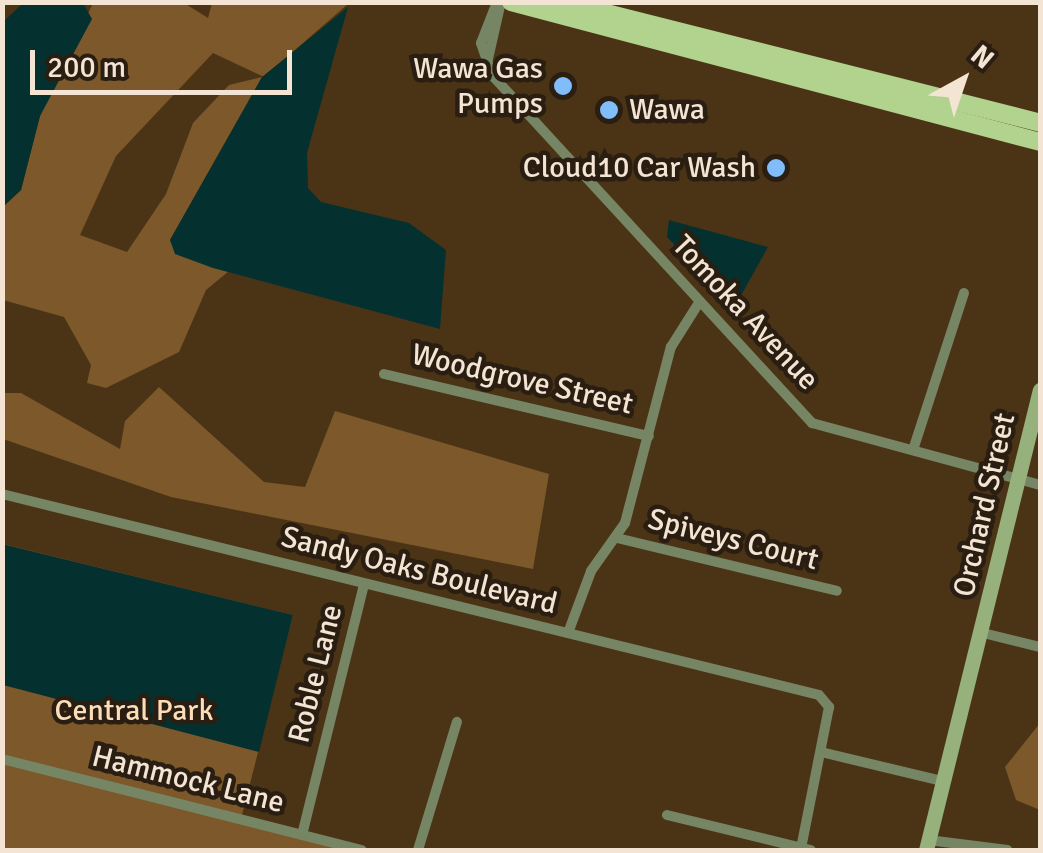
<!DOCTYPE html>
<html>
<head>
<meta charset="utf-8">
<style>
  body { margin:0 }
  #map { position:relative; width:1043px; height:853px; overflow:hidden; background:#4b3416; font-family:Signika,sans-serif }
  div>[style] { position:absolute }
  .green>* { inset:0; background:#7c582a }
  .water>* { inset:0; background:#04312f }
  .street>* { height:10px; margin:-5px; padding:0 5px; transform-origin:5px; border-radius:5px; background:#768665 }
  .secondary>* { height:15px; margin:-7.5px; padding:0 7.5px; transform-origin:7.5px; border-radius:7.5px; background:#97b17d }
  .primary>* { height:18px; margin:-9px; padding:0 9px; transform-origin:9px; border-radius:9px; background:#b1d38e }
  .dots>* { width:28px; height:28px; translate:-50% -50%; box-sizing:border-box; border:5px solid #291e11; border-radius:50% }
  span { translate:-50% -50%; white-space:nowrap; text-align:center; line-height:1.15; -webkit-text-stroke:9px #291e11; paint-order:stroke }
  .poi-label { font-size:30px; color:#f3e4d3 }
  .right { translate:-100% -50%; text-align:right }
  .left { translate:0 -50%; text-align:left }
  .street-label { font-size:30px; color:#f3e4d3 }
  .park-label { font-size:30px; color:#fcddb9 }
  .frame { position:absolute; inset:0; border:5px solid #f3e4d3; pointer-events:none }
  .north { position:absolute; left:913px; top:30px; width:100px; height:100px; -webkit-text-stroke:8px #291e11; paint-order:stroke; rotate:40deg; font-size:28px; font-weight:700; line-height:40px; text-align:center; color:#f3e4d3 }
  .north::after { content:''; display:block; margin:auto; width:35px; height:45px; background:#f3e4d3; clip-path:polygon(50% 0,100% 100%,50% 72%,0 100%) }
  .scale { position:absolute; left:30px; top:50px; width:262px; height:45px; box-sizing:border-box; border:5px solid #f3e4d3; border-top:0; padding-left:12px; font-size:30px; line-height:35px; white-space:nowrap; color:#f3e4d3; -webkit-text-stroke:8px #291e11; paint-order:stroke }
</style>
</head>
<body>
<div id="map">
  <div class="green">
    <i style="clip-path:polygon(93px 3px,184px 3px,208px 18px,212px 3px,349px 3px,264px 77px,213px 53px,116px 156px,80px 235px,127px 252px,166px 194px,193px 123px,229px 85px,262px 77px,170px 240px,229px 271px,206px 290px,179px 352px,106px 388px,87px 383px,91px 365px,64px 317px,3px 300px,2px 207px,21px 190px,40px 116px)"></i>
    <i style="clip-path:polygon(159px 387px,264px 482px,305px 487px,335px 411px,549px 474px,533px 569px,171px 497px,3px 439px,3px 393px,21px 393px,120px 449px,125px 421px)"></i>
    <i style="clip-path:polygon(3px 544px,293px 615px,241px 819px,361px 850px,3px 850px)"></i>
    <i style="clip-path:polygon(1040px 723px,1040px 810px,1016px 800px,1005px 767px)"></i>
  </div>
  <div class="water">
    <i style="clip-path:polygon(24px 2px,83px 3px,92px 19px,40px 116px,21px 190px,3px 207px,3px 22px)"></i>
    <i style="clip-path:polygon(348px 7px,307px 153px,308px 188px,321px 202px,409px 223px,446px 250px,440px 329px,213px 268px,175px 254px,170px 240px,262px 77px)"></i>
    <i style="clip-path:polygon(669px 220px,768px 247px,734px 308px,667px 237px)"></i>
    <i style="clip-path:polygon(2px 544px,293px 615px,259px 752px,3px 685px)"></i>
  </div>
  <div class="street">
    <i style="left:497px;top:2px;width:44px;rotate:111.3deg"></i>
    <i style="left:481px;top:43px;width:34px;rotate:71deg"></i>
    <i style="left:492px;top:75px;width:473px;rotate:47.4deg"></i>
    <i style="left:812px;top:423px;width:236px;rotate:15.2deg"></i>
    <i style="left:488px;top:59px;width:58px;rotate:-77.2deg"></i>
    <i style="left:384px;top:374px;width:272px;rotate:13.2deg"></i>
    <i style="left:913px;top:450px;width:165px;rotate:-72deg"></i>
    <i style="left:2px;top:494px;width:841px;rotate:13.82deg"></i>
    <i style="left:819px;top:695px;width:16px;rotate:50deg"></i>
    <i style="left:829px;top:707px;width:145px;rotate:101.2deg"></i>
    <i style="left:617px;top:538px;width:226px;rotate:13.5deg"></i>
    <i style="left:568px;top:633px;width:66px;rotate:-69.6deg"></i>
    <i style="left:591px;top:571px;width:59px;rotate:-54.7deg"></i>
    <i style="left:625px;top:523px;width:182px;rotate:-75.4deg"></i>
    <i style="left:671px;top:347px;width:54px;rotate:-57.8deg"></i>
    <i style="left:983px;top:633px;width:59px;rotate:13.8deg"></i>
    <i style="left:821px;top:752px;width:124px;rotate:13.5deg"></i>
    <i style="left:2px;top:759px;width:371px;rotate:14.2deg"></i>
    <i style="left:667px;top:815px;width:148px;rotate:13.7deg"></i>
    <i style="left:302px;top:835px;width:259px;rotate:-76.1deg"></i>
    <i style="left:928px;top:840px;width:80px;rotate:7.2deg"></i>
    <i style="left:418px;top:850px;width:134px;rotate:-73.1deg"></i>
  </div>
  <div class="secondary">
    <i style="left:926px;top:850px;width:474px;rotate:-76.1deg"></i>
  </div>
  <div class="primary">
    <i style="left:511px;top:2px;width:547px;rotate:14.82deg"></i>
    <i style="left:563px;top:2px;width:492px;rotate:14.2deg"></i>
  </div>
  <div class="dots">
    <i style="left:563px;top:86px;background:#81bdfa"></i>
    <i style="left:609px;top:110px;background:#81bdfa"></i>
    <i style="left:776px;top:168px;background:#81bdfa"></i>
  </div>
  <div class="poi-label">
    <span class="right" style="left:543px;top:86px">Wawa Gas<br>Pumps</span>
    <span class="left" style="left:629px;top:110px">Wawa</span>
    <span class="right" style="left:756px;top:168px">Cloud10 Car Wash</span>
  </div>
  <div class="street-label">
    <span style="left:745px;top:313px;rotate:47deg">Tomoka Avenue</span>
    <span style="left:522px;top:380px;rotate:13deg">Woodgrove Street</span>
    <span style="left:985px;top:505px;rotate:-77deg">Orchard Street</span>
    <span style="left:733px;top:540px;rotate:14deg">Spiveys Court</span>
    <span style="left:419px;top:571px;rotate:14deg">Sandy Oaks Boulevard</span>
    <span style="left:316px;top:674px;rotate:-76deg">Roble Lane</span>
    <span style="left:188px;top:780px;rotate:14deg">Hammock Lane</span>
  </div>
  <div class="park-label">
    <span style="left:134px;top:711px">Central Park</span>
  </div>
  <div class="frame"></div>
  <div class="north">N</div>
  <div class="scale">200 m</div>
</div>
</body>
</html>
